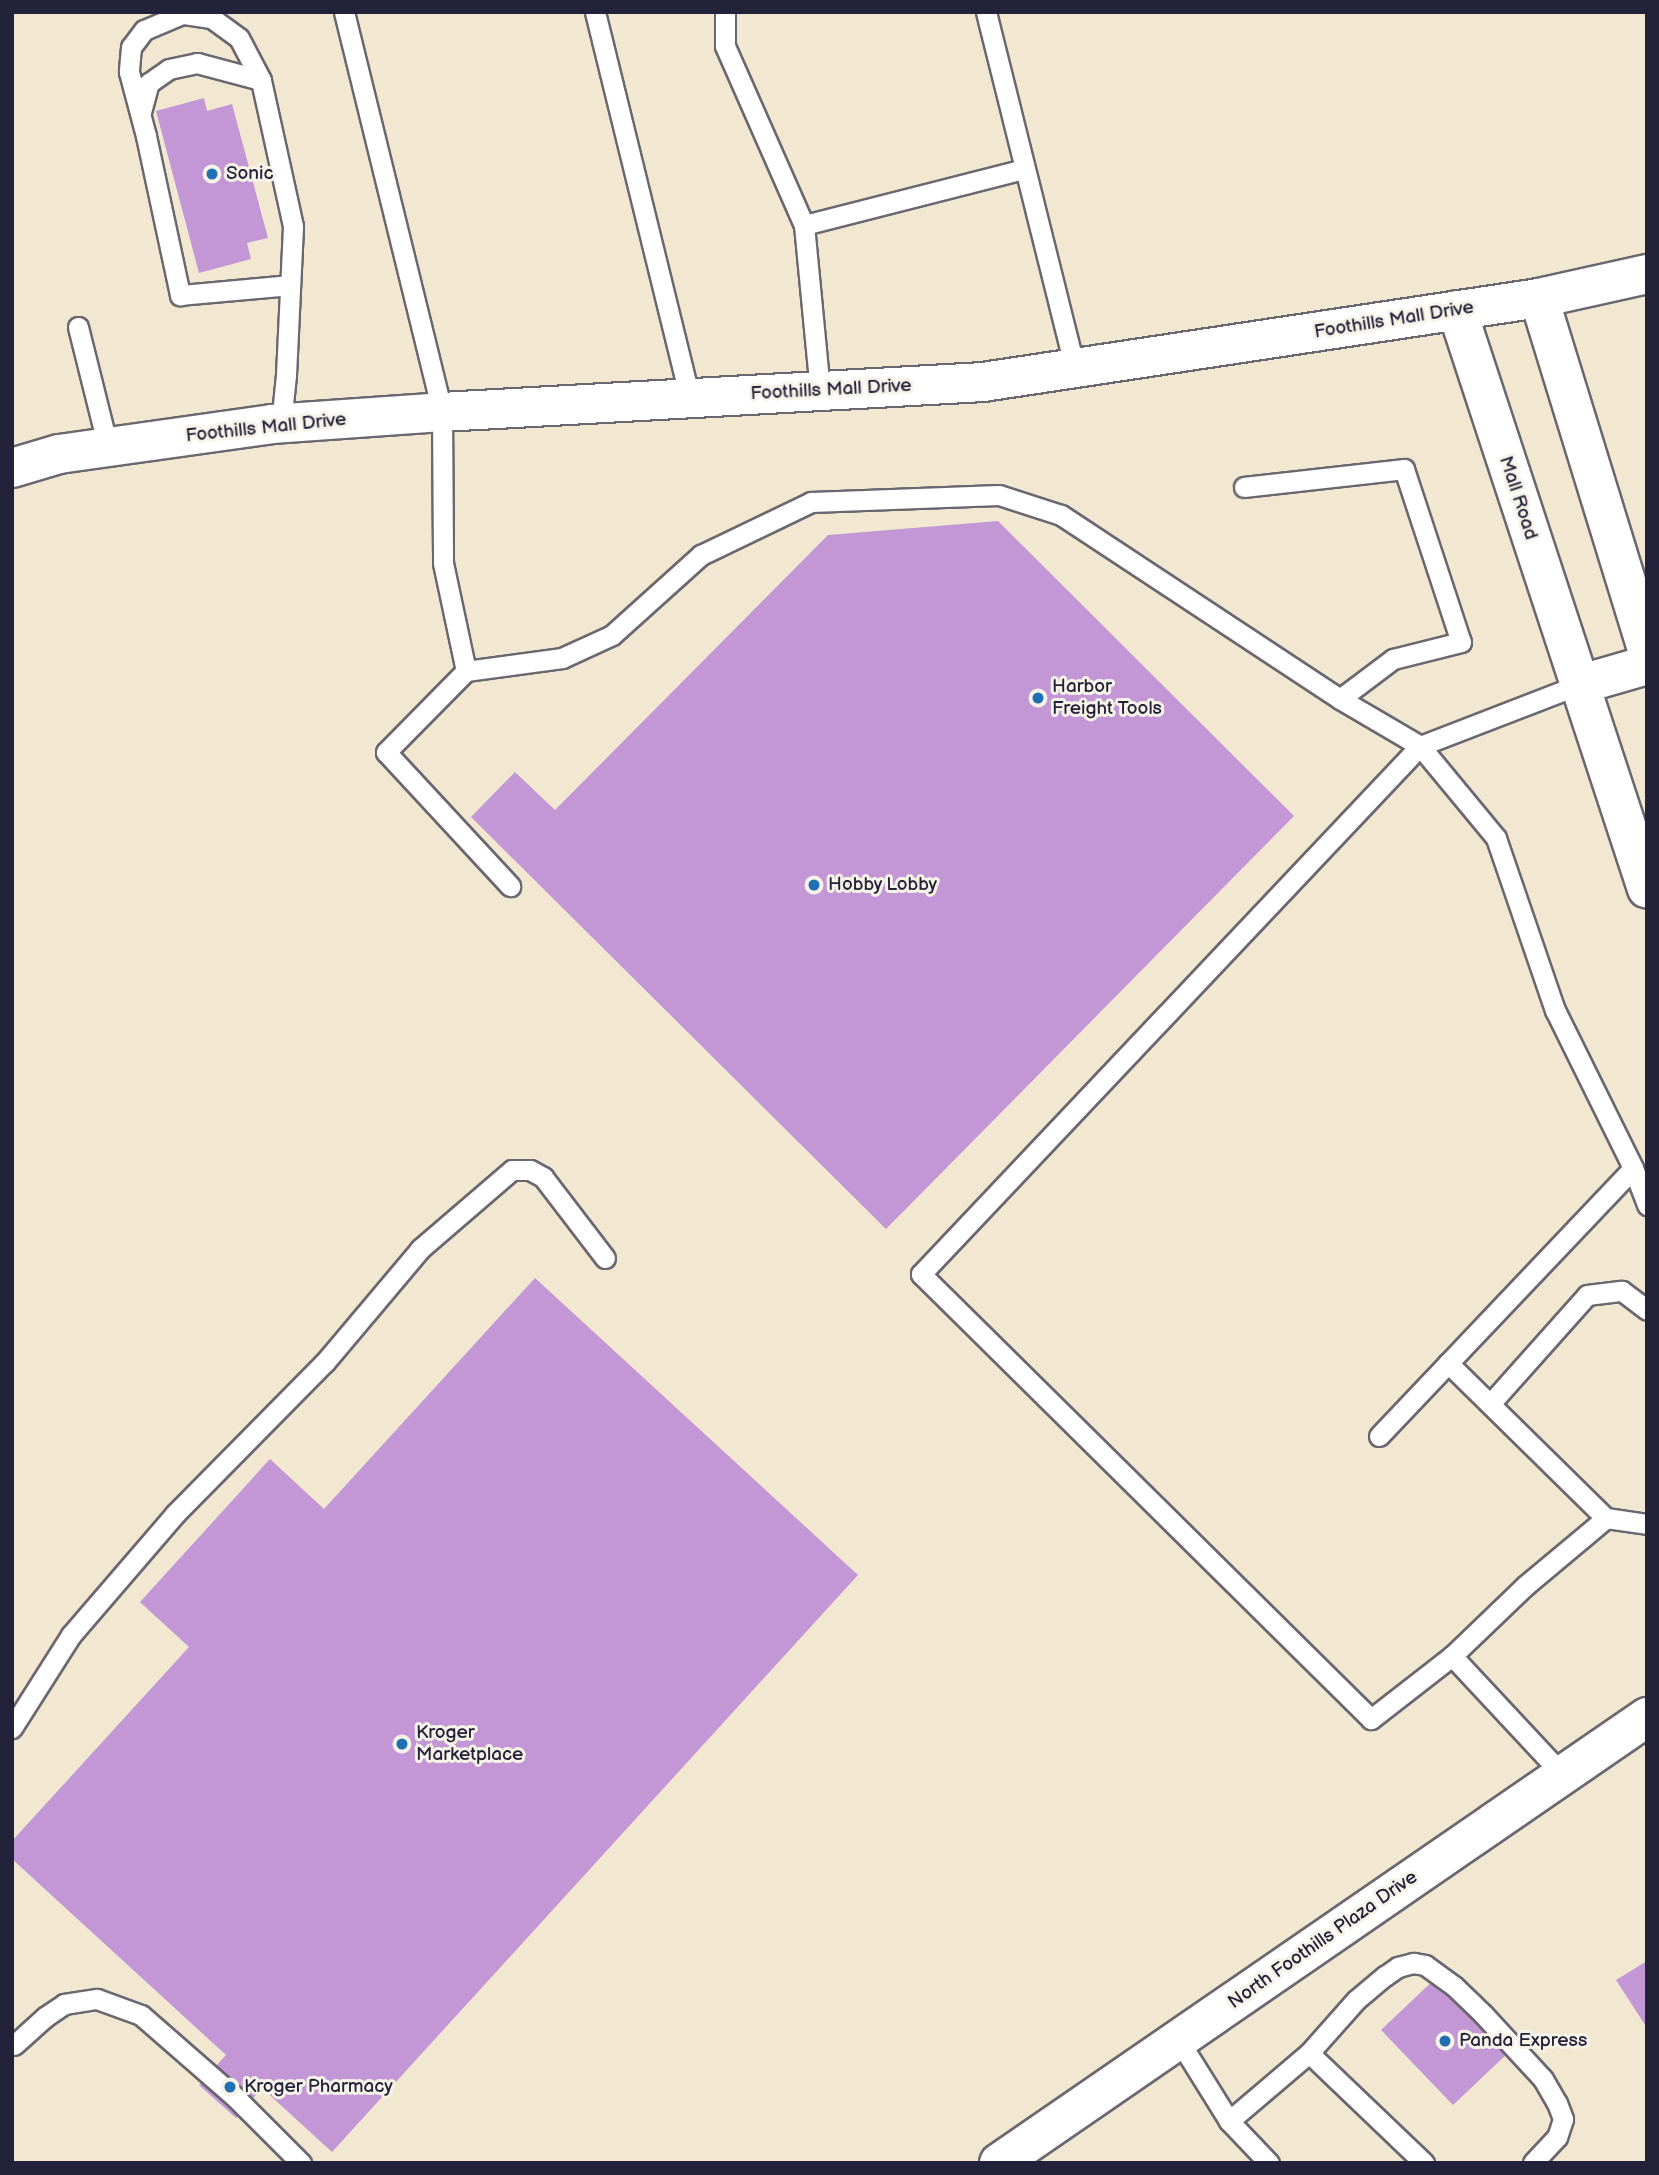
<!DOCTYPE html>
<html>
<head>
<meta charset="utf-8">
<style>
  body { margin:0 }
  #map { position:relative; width:1659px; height:2175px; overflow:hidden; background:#f2e8d1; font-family:"Balsamiq Sans",sans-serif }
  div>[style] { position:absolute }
  .building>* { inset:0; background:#c396d5 }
  .roads { filter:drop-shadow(2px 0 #6b6770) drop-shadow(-2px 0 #6b6770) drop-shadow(0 2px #6b6770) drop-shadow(0 -2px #6b6770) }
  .service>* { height:19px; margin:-9.5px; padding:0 9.5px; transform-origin:9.5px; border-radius:9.5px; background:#fff }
  .minor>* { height:38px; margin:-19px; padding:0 19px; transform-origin:19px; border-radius:19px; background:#fff }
  .secondary>* { height:38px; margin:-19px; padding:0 19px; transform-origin:19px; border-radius:19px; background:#fff }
  .dots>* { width:19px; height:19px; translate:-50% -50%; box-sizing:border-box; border:4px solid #f7f3e8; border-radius:50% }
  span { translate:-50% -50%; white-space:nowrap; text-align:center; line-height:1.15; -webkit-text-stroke:6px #f7f3e8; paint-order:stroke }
  .poi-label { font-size:19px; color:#22223b }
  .left { translate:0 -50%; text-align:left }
  .street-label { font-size:19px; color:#22223b }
  .frame { position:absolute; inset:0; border:14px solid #22223b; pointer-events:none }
</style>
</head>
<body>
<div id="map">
  <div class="building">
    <i style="clip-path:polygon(204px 98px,207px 111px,232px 104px,268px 238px,247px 243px,251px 259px,199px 273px,156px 111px)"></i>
    <i style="clip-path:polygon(998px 521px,1294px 816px,886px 1229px,471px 817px,515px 772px,555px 810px,828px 535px)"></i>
    <i style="clip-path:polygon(535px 1278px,858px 1575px,332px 2152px,262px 2088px,236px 2118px,199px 2085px,226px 2055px,12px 1859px,12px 1841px,189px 1647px,140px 1602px,270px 1459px,324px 1509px)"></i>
    <i style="clip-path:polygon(1647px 1961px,1647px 2028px,1616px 1980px)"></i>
    <i style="clip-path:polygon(1438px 1976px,1509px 2052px,1453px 2105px,1381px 2030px)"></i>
  </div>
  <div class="roads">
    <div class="service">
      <i style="left:344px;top:12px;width:412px;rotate:76.2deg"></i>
      <i style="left:442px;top:412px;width:151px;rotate:89.6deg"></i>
      <i style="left:443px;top:563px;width:110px;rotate:78deg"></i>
      <i style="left:466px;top:671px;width:97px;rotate:-7.7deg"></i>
      <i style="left:562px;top:658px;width:55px;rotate:-24.7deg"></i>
      <i style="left:612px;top:635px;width:120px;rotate:-42deg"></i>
      <i style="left:701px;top:555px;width:122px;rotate:-25.7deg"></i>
      <i style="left:811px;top:502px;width:188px;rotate:-2.1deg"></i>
      <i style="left:999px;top:495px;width:65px;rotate:17.9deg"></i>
      <i style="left:1061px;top:515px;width:334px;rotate:33.4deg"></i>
      <i style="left:1340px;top:699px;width:93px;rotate:30.4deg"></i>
      <i style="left:1420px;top:746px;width:169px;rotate:-21.1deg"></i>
      <i style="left:595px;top:12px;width:398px;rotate:76.2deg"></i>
      <i style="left:725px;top:12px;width:34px;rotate:90deg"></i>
      <i style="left:725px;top:46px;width:196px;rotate:66.2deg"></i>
      <i style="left:804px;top:225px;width:167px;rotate:84.5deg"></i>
      <i style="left:986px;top:12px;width:367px;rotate:76deg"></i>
      <i style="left:141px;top:112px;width:30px;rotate:-75deg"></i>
      <i style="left:149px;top:83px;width:24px;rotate:-35deg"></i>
      <i style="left:169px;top:69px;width:29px;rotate:-12deg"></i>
      <i style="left:197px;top:63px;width:66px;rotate:14.9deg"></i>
      <i style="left:804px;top:225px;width:227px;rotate:-14.3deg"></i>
      <i style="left:78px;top:327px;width:124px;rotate:76deg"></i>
      <i style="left:281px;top:424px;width:49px;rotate:-84.2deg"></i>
      <i style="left:286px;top:375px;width:149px;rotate:-87.3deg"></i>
      <i style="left:293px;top:226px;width:149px;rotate:-102.4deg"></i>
      <i style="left:261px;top:80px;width:47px;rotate:-117.6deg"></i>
      <i style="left:239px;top:38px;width:34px;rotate:-144deg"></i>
      <i style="left:211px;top:18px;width:29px;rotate:-172deg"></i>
      <i style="left:182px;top:14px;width:41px;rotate:157.2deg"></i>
      <i style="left:144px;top:30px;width:21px;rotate:127deg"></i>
      <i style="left:131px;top:47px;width:25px;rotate:95deg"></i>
      <i style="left:129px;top:72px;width:66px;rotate:75.1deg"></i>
      <i style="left:146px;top:136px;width:163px;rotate:77.9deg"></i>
      <i style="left:180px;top:295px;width:110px;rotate:-5.2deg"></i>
      <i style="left:1244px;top:487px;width:161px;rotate:-6.4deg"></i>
      <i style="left:1404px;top:469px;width:182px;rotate:71.8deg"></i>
      <i style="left:1461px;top:642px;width:70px;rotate:166deg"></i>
      <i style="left:1393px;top:659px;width:66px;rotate:143deg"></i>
      <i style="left:466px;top:671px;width:114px;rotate:134.6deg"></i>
      <i style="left:386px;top:752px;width:183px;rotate:47.2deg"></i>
      <i style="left:1448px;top:1363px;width:221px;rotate:44.5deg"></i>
      <i style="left:1606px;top:1518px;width:41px;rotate:8.3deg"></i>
      <i style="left:1490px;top:1404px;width:146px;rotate:-48.3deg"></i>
      <i style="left:1587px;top:1295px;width:35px;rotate:-7deg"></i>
      <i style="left:1622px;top:1291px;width:31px;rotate:37deg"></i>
      <i style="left:1379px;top:1436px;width:369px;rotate:-46.5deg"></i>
      <i style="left:1452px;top:1656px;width:103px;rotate:142.1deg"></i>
      <i style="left:1371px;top:1719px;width:633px;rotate:-135.32deg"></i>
      <i style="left:921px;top:1274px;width:726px;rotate:-46.62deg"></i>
      <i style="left:1420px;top:746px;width:119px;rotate:50.4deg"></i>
      <i style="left:1496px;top:838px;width:182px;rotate:71.1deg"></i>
      <i style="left:1555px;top:1010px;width:176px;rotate:63.7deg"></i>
      <i style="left:1633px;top:1168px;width:40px;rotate:69deg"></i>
      <i style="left:12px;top:1728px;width:110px;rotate:-57.6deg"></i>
      <i style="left:71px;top:1635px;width:160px;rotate:-49.3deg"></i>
      <i style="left:175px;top:1514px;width:214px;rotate:-45.4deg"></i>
      <i style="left:325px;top:1362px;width:148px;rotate:-49.9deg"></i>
      <i style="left:420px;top:1249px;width:121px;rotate:-40.7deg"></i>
      <i style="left:512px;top:1170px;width:18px"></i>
      <i style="left:530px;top:1170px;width:15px;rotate:28deg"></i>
      <i style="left:543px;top:1177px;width:102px;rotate:52.6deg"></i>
      <i style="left:1563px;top:1775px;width:163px;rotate:-133deg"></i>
      <i style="left:1452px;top:1656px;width:103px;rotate:-43.8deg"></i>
      <i style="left:1526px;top:1585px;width:104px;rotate:-39.9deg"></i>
      <i style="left:1178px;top:2039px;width:97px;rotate:58.1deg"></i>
      <i style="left:1229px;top:2121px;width:58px;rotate:46.4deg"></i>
      <i style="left:14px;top:2045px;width:42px;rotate:-42.1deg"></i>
      <i style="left:45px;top:2017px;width:23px;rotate:-34deg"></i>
      <i style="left:64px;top:2004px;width:33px;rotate:-9deg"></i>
      <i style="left:97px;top:1999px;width:47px;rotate:20deg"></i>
      <i style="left:141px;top:2015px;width:123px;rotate:41.1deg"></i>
      <i style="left:234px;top:2096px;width:95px;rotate:45deg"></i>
      <i style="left:1309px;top:2053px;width:71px;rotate:-48.4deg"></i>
      <i style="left:1356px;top:2000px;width:38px;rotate:-40deg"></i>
      <i style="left:1385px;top:1976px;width:16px;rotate:-35deg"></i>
      <i style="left:1398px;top:1967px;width:16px;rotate:-15deg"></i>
      <i style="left:1413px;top:1963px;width:12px;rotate:9deg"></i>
      <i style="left:1425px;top:1965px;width:36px;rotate:36deg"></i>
      <i style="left:1454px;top:1986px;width:40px;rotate:44deg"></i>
      <i style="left:1483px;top:2014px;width:88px;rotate:47.3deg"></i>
      <i style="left:1543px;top:2079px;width:28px;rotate:60deg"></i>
      <i style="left:1557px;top:2103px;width:17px;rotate:69deg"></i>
      <i style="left:1563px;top:2119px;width:19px;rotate:108deg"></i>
      <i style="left:1557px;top:2137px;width:35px;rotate:133deg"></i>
      <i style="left:1229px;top:2121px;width:105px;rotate:-40.4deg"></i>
      <i style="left:1309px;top:2053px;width:159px;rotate:43.7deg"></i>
    </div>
    <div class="minor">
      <i style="left:1539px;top:298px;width:366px;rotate:72.9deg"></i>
      <i style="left:1457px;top:310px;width:609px;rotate:71.83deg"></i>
      <i style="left:1578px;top:685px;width:72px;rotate:-16.2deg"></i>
      <i style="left:999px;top:2163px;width:787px;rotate:-34.54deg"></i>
    </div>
    <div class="secondary">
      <i style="left:12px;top:468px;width:49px;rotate:-16.6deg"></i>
      <i style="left:59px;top:454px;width:215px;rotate:-8deg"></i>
      <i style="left:272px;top:424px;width:170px;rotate:-4deg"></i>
      <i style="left:442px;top:412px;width:542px;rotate:-3.17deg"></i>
      <i style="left:983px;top:382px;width:562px;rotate:-8.59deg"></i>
      <i style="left:1539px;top:298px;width:111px;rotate:-12.5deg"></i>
    </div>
  </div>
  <div class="dots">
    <i style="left:212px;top:174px;background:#1f6fb2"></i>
    <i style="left:1038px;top:698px;background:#1f6fb2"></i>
    <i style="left:814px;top:885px;background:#1f6fb2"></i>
    <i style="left:402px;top:1744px;background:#1f6fb2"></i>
    <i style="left:1445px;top:2041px;background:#1f6fb2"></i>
    <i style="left:230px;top:2087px;background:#1f6fb2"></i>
  </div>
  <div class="poi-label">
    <span class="left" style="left:226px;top:174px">Sonic</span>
    <span class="left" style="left:1052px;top:698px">Harbor<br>Freight Tools</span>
    <span class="left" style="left:828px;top:885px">Hobby Lobby</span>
    <span class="left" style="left:416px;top:1744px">Kroger<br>Marketplace</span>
    <span class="left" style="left:1459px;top:2041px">Panda Express</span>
    <span class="left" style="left:244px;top:2087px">Kroger Pharmacy</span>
  </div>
  <div class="street-label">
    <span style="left:1394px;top:320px;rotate:-9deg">Foothills Mall Drive</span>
    <span style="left:831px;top:390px;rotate:-3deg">Foothills Mall Drive</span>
    <span style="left:266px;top:428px;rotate:-6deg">Foothills Mall Drive</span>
    <span style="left:1518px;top:498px;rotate:72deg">Mall Road</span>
    <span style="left:1323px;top:1940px;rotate:-35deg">North Foothills Plaza Drive</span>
  </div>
  <div class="frame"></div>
</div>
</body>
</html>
